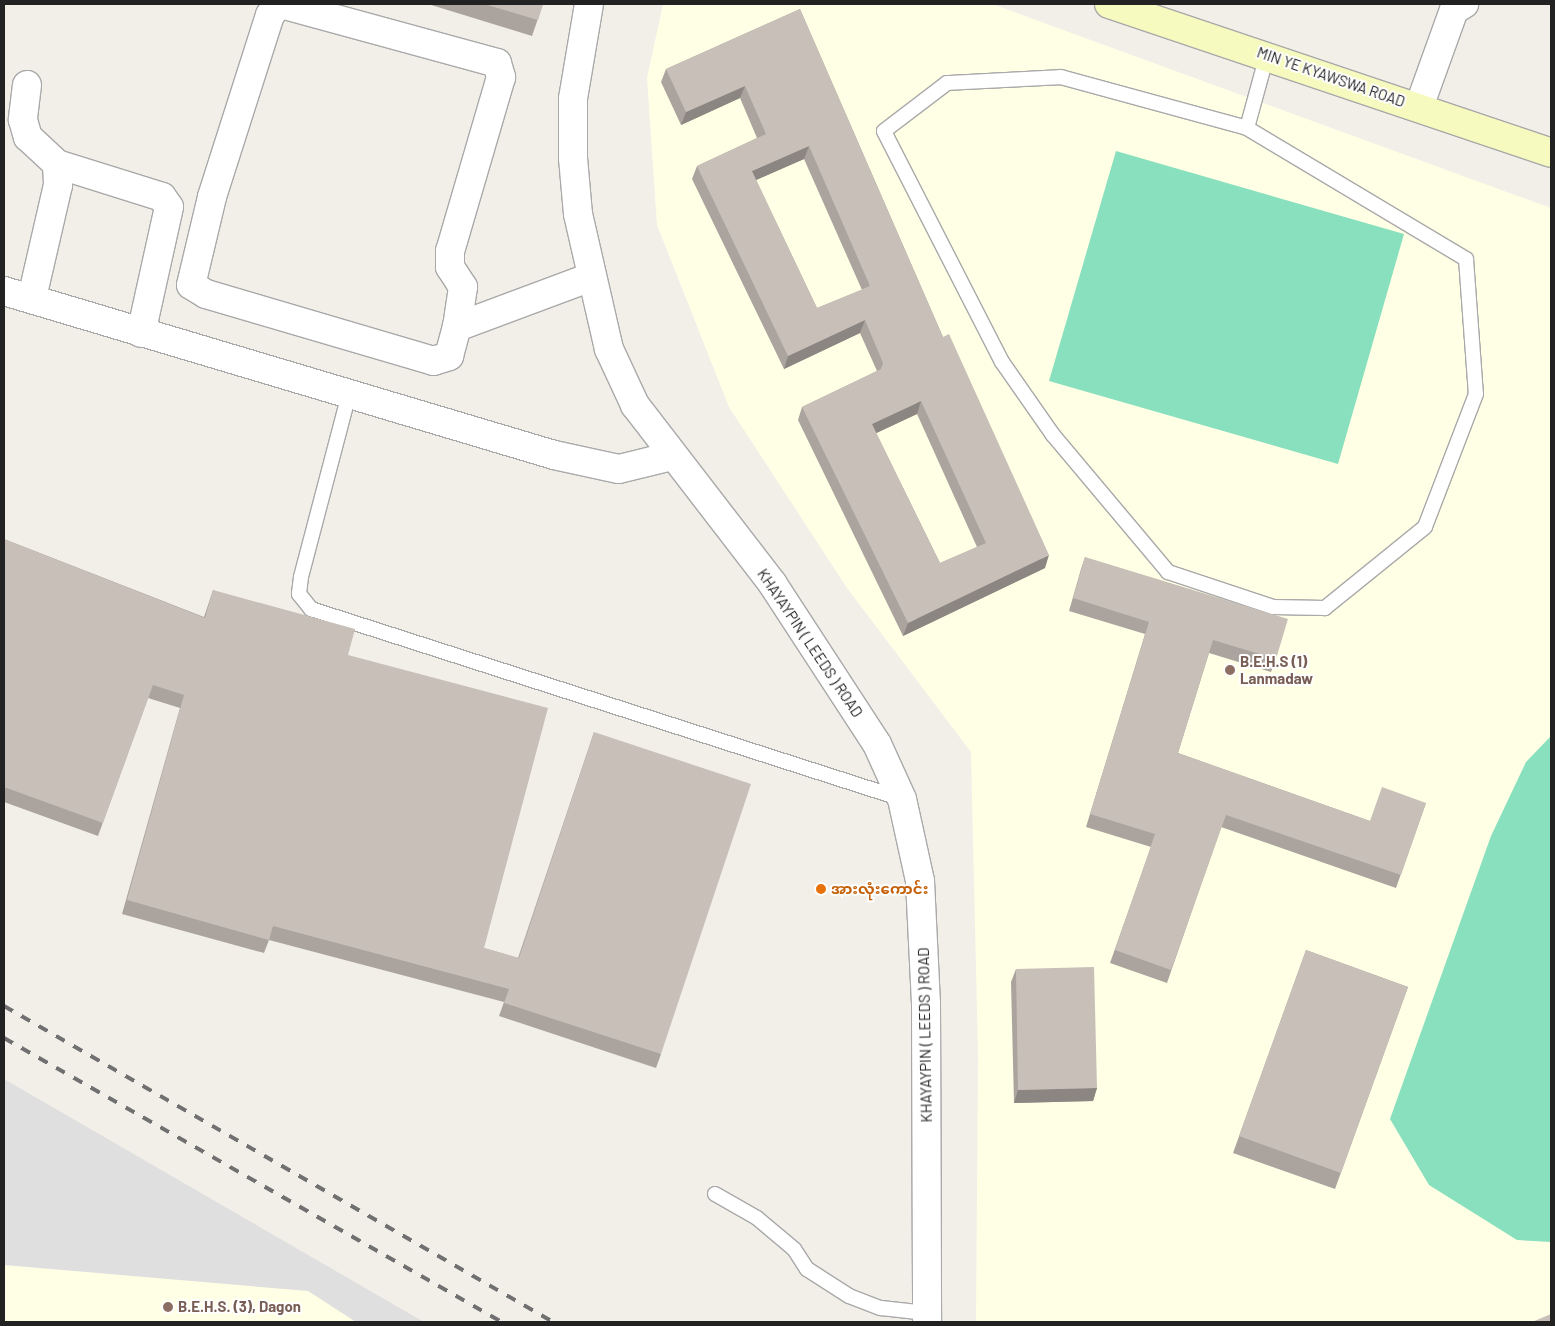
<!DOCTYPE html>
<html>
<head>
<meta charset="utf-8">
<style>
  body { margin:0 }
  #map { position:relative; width:1555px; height:1326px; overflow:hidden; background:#f2efe9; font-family:Barlow,"Noto Sans Myanmar",sans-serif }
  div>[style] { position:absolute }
  .residential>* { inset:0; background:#e0dfdf }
  .education>* { inset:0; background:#ffffe5 }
  .pitch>* { inset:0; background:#88e0be }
  .roads { filter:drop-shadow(1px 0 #a9a9a9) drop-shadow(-1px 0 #a9a9a9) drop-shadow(0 1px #a9a9a9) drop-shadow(0 -1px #a9a9a9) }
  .service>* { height:14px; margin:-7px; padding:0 7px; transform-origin:7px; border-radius:7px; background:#fff }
  .minor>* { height:28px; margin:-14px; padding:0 14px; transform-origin:14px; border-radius:14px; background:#fff }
  .tertiary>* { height:28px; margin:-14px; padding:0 14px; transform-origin:14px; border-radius:14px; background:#fff }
  .secondary>* { height:28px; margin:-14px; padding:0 14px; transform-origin:14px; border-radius:14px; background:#f7fabf }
  .rail>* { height:4px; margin-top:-2px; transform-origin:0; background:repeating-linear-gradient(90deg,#707070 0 10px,transparent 0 20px) }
  .wall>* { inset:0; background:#aba49e }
  .shaded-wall>* { inset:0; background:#8b8681 }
  .building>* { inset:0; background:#c7bfb8 }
  .dots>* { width:14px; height:14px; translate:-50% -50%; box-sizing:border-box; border:2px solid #fff; border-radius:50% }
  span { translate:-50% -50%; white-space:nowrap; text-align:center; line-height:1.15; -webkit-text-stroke:4px #fff; paint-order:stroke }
  .street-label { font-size:15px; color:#222 }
  .education-label { font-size:15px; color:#785e54; font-weight:700 }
  .left { translate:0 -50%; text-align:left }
  .food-label { font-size:15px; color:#c56008; font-weight:700 }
  .frame { position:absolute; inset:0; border:5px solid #222; pointer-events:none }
</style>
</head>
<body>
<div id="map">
  <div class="residential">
    <i style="clip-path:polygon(4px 1079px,424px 1322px,4px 1322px)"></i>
  </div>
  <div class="education">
    <i style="clip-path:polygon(663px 4px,992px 4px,1551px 208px,1551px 1322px,976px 1322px,978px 1056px,971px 752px,847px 588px,729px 407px,657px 225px,647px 78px)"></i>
    <i style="clip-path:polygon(4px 1265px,308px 1291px,356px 1322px,4px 1322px)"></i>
  </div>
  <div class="pitch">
    <i style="clip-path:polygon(1116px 151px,1404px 234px,1338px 464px,1049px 381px)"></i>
    <i style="clip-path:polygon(1551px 736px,1551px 1242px,1517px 1240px,1429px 1185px,1390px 1119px,1491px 836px,1526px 762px)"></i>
  </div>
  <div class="roads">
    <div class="service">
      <i style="left:1061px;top:77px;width:193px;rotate:15.3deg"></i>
      <i style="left:1247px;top:128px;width:255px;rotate:30.9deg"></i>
      <i style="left:1466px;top:259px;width:135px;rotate:85.8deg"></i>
      <i style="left:1476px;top:394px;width:142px;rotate:111deg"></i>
      <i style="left:1425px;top:527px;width:129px;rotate:141deg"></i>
      <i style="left:1325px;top:608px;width:52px;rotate:-178.9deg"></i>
      <i style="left:1273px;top:607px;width:111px;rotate:-161.6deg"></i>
      <i style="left:1168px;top:572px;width:179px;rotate:-130deg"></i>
      <i style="left:1053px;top:435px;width:89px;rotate:-124.9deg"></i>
      <i style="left:1002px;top:362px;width:259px;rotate:-117.1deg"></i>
      <i style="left:884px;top:131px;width:79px;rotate:-37.3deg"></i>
      <i style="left:947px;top:83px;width:114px;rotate:-3deg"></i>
      <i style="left:1247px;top:128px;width:76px;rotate:-74.7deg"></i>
      <i style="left:349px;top:394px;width:189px;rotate:104.7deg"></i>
      <i style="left:301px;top:577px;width:17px;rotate:97deg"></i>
      <i style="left:299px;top:594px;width:19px;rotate:51deg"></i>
      <i style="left:311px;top:609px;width:621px;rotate:17.82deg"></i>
      <i style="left:715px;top:1194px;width:48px;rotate:29.7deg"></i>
      <i style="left:757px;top:1218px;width:48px;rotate:40deg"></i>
      <i style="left:794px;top:1249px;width:24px;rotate:57deg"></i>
      <i style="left:807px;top:1269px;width:50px;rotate:32.7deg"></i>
      <i style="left:849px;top:1296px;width:34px;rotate:21deg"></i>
      <i style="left:881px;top:1308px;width:46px;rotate:6.2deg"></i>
    </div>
    <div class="minor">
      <i style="left:279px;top:4px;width:14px;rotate:129deg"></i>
      <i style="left:270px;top:15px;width:191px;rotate:107.7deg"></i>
      <i style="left:212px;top:197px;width:90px;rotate:103.4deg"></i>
      <i style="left:191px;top:285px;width:17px;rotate:31deg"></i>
      <i style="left:206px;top:294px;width:237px;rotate:16.4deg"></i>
      <i style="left:433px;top:361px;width:17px;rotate:-17deg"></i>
      <i style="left:449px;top:356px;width:30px;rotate:-75deg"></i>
      <i style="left:281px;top:4px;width:224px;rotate:15.3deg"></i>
      <i style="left:497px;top:63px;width:15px;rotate:74deg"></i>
      <i style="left:501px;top:77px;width:181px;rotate:106.3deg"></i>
      <i style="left:450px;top:251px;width:16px;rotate:90deg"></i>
      <i style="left:450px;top:267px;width:24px;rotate:57deg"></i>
      <i style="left:463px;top:287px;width:40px;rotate:98.5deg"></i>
      <i style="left:457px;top:327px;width:143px;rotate:-20.5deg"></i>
      <i style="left:27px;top:85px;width:35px;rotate:97deg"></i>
      <i style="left:23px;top:120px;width:18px;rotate:74deg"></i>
      <i style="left:28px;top:137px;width:40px;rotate:43deg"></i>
      <i style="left:57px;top:164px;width:21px;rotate:87deg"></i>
      <i style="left:58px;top:185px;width:116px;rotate:103deg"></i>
      <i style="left:1419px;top:107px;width:103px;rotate:-70.2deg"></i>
      <i style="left:1454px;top:10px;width:12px;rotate:-31deg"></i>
      <i style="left:57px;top:164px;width:110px;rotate:17.4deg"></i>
      <i style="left:162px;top:197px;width:12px;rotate:55deg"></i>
      <i style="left:169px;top:207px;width:129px;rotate:102.5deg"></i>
      <i style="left:4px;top:291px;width:574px;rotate:16.6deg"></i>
      <i style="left:554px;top:455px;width:66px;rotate:12.2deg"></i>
      <i style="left:619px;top:469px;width:55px;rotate:-13.8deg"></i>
    </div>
    <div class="tertiary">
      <i style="left:589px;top:4px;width:96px;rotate:99.6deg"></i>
      <i style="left:573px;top:99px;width:59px;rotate:90deg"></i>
      <i style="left:573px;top:158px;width:56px;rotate:84.9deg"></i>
      <i style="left:578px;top:214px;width:139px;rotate:77.1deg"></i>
      <i style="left:609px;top:349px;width:62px;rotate:65.1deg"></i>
      <i style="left:635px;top:405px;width:225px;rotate:52.4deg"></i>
      <i style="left:772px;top:583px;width:192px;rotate:56.9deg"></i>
      <i style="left:877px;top:744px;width:60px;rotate:65.6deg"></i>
      <i style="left:902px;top:799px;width:84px;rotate:77.6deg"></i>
      <i style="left:920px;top:881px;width:123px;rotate:87.2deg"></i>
      <i style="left:926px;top:1004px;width:318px;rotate:89.8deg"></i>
    </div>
    <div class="secondary">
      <i style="left:1109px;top:4px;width:466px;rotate:18.6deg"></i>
    </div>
  </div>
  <div class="rail">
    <i style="left:4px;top:1006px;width:633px;rotate:29.92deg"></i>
    <i style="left:4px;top:1038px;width:573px;rotate:29.7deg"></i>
  </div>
  <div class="wall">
    <i style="clip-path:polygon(428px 4px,543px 4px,532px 36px)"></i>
    <i style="clip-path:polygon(evenodd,800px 9px,943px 337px,1045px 568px,903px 636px,798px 420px,802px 407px,877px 371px,860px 333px,784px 369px,692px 179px,697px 166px,757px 138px,740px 98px,681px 125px,661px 82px,666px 69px,800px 9px,804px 159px,862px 290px,817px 308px,756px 180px,804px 159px,800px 9px,917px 414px,977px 547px,940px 563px,876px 433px,917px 414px)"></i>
    <i style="clip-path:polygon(4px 539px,204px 617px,213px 590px,348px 655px,484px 948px,518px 958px,594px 732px,661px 1054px,656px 1068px,499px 1016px,504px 1002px,269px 940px,264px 953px,122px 914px,180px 708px,148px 698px,98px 836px,4px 802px)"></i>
    <i style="clip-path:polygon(1085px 557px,1276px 659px,1271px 672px,1209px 653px,1178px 753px,1370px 821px,1426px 803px,1396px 888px,1221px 827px,1167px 983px,1110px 963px,1151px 847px,1086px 827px,1145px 634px,1069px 611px,1081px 569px)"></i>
    <i style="clip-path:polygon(1306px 950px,1408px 987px,1335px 1189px,1233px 1153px)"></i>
    <i style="clip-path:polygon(1016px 969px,1097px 1088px,1093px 1101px,1014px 1103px,1011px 982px)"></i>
  </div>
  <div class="shaded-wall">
    <i style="clip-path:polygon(745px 86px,740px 98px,681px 125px,686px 112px)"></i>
    <i style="clip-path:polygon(809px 146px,804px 159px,747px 184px,752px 171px)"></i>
    <i style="clip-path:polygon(865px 320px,860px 333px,784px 369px,788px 356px)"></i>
    <i style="clip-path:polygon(921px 401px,917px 414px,868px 437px,872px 424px)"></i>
    <i style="clip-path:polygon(1049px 555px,1045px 568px,903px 636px,908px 623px)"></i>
    <i style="clip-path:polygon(1097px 1088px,1093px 1101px,1014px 1103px,1018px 1090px)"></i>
  </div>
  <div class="building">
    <i style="clip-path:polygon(484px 4px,543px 4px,538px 20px)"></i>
    <i style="clip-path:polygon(evenodd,800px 9px,943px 337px,949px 334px,1049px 555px,908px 623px,802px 407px,881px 369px,883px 363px,865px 320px,788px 356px,697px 166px,766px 134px,745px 86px,686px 112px,666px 69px,800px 9px,809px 146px,870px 286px,817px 308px,752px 171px,809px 146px,800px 9px,921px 401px,986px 543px,940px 563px,872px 424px,921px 401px)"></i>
    <i style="clip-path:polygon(4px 539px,205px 618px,213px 590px,355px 629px,348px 655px,548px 708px,484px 948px,519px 958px,594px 732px,751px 784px,661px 1054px,504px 1003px,509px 989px,273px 926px,269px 940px,127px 900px,184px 695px,153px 685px,103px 823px,4px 787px)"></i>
    <i style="clip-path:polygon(1085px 557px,1288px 619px,1276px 659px,1213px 640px,1178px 753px,1370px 821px,1382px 787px,1426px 803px,1401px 875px,1226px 815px,1171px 970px,1115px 950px,1155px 834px,1090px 814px,1149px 622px,1073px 598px)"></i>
    <i style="clip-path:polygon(1306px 950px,1408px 987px,1341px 1173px,1239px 1136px)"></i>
    <i style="clip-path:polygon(1094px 967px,1097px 1088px,1018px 1090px,1016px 969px)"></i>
    <i style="clip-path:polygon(1551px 1314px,1551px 1322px,1532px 1322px)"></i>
  </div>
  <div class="dots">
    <i style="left:1230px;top:670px;background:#8d6e63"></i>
    <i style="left:821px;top:889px;background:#e8710a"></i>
    <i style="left:168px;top:1307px;background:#8d6e63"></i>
  </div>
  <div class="street-label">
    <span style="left:1331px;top:77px;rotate:19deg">MIN YE KYAWSWA ROAD</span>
    <span style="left:810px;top:643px;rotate:56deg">KHAYAYPIN ( LEEDS ) ROAD</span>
    <span style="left:925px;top:1035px;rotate:-91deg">KHAYAYPIN ( LEEDS ) ROAD</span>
  </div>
  <div class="education-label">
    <span class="left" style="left:1240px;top:670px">B.E.H.S (1)<br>Lanmadaw</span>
    <span class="left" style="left:178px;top:1307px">B.E.H.S. (3), Dagon</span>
  </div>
  <div class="food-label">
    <span class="left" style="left:831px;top:889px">အားလုံးကောင်း</span>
  </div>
  <div class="frame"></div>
</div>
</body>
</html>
